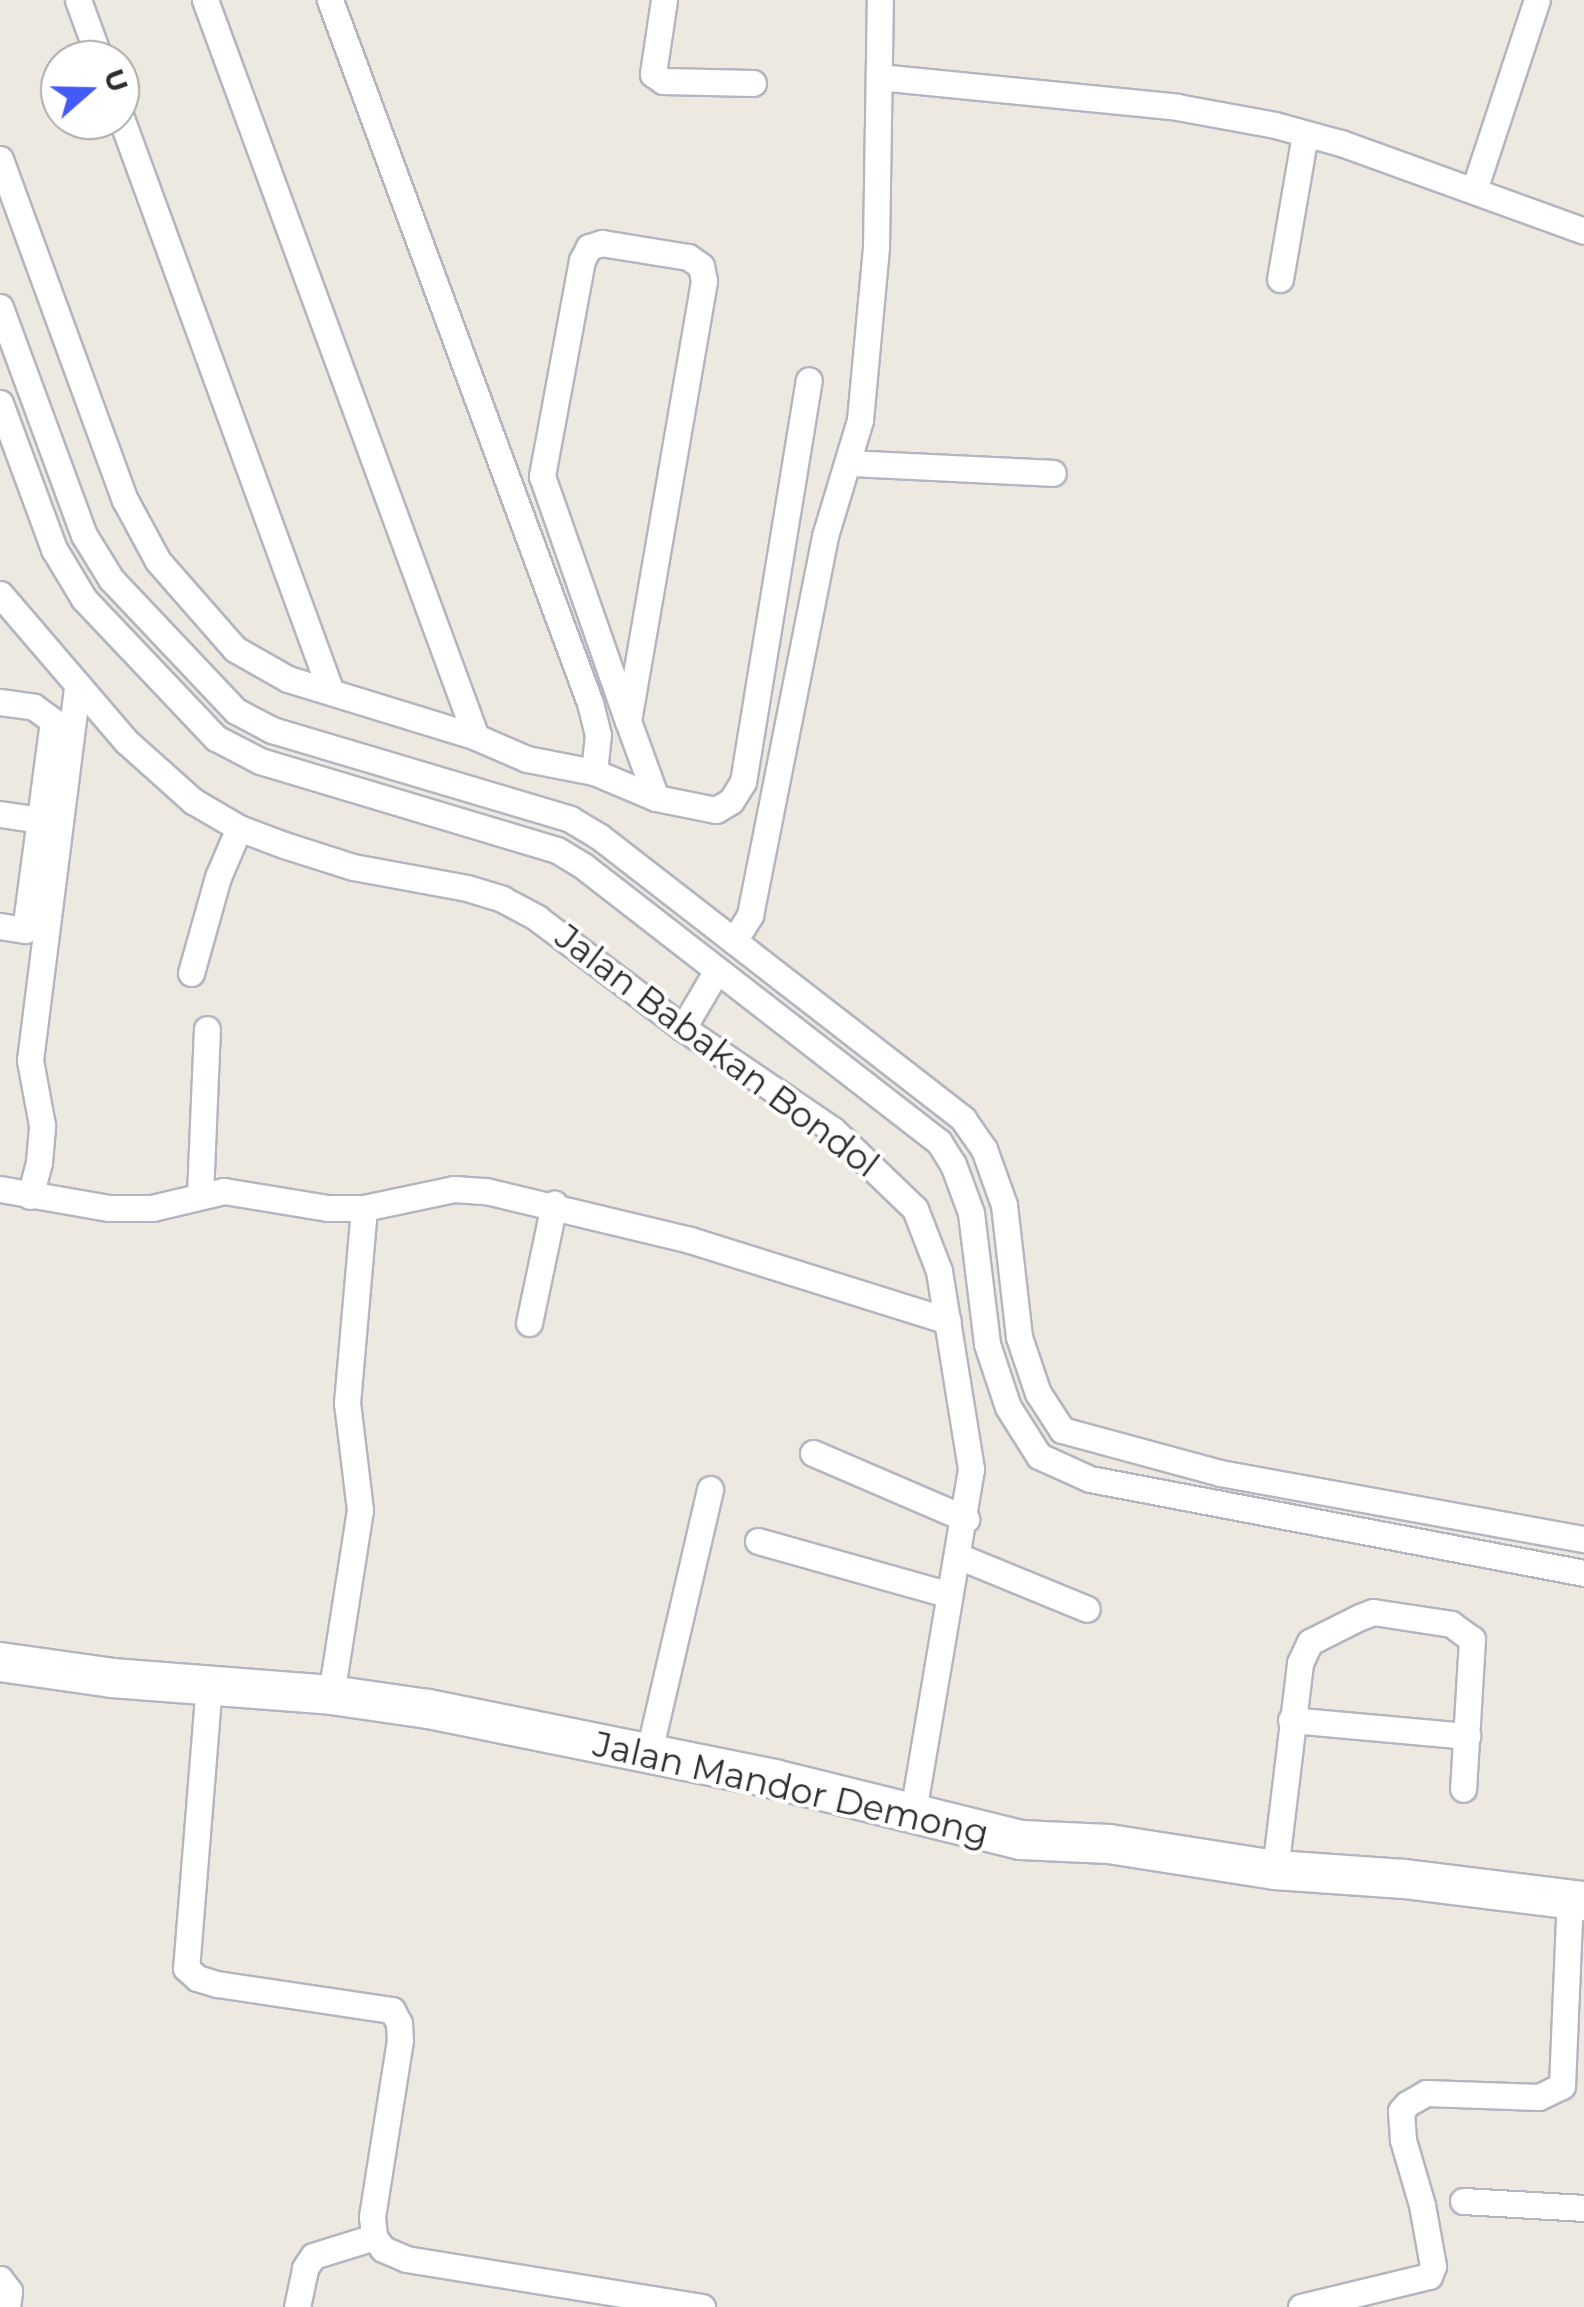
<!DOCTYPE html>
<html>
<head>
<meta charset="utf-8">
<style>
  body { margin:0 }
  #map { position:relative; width:1584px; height:2307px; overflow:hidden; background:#eee9e0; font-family:Montserrat,sans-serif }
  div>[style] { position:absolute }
  .roads { filter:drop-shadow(2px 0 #b3b5c0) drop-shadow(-2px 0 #b3b5c0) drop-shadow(0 2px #b3b5c0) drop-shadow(0 -2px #b3b5c0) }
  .street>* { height:25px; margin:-12.5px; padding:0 12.5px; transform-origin:12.5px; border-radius:12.5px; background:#fff }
  .secondary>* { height:38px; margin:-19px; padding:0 19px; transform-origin:19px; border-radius:19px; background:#fff }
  span { translate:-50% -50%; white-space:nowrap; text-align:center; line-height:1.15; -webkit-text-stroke:8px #fff; paint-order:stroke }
  .street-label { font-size:35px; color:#2d2d2d }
  .north { position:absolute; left:40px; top:40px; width:100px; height:100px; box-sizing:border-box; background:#fff; border:2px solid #ababab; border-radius:50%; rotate:70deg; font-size:28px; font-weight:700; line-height:40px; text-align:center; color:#2d2d2d }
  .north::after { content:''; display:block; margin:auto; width:35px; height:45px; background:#445af6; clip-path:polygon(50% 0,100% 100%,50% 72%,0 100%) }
</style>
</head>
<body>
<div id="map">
  <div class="roads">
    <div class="street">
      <i style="left:78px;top:0;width:64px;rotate:69.9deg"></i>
      <i style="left:205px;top:0;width:785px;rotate:69.81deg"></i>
      <i style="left:664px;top:0;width:75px;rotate:98.5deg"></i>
      <i style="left:653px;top:74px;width:12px;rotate:35deg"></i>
      <i style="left:663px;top:81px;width:90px;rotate:1.3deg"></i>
      <i style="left:879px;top:77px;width:300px;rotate:5.7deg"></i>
      <i style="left:1177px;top:107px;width:100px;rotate:10.4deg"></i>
      <i style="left:1275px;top:125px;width:68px;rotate:15.3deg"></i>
      <i style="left:1341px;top:143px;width:258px;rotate:19.9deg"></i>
      <i style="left:120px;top:115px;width:614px;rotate:69.91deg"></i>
      <i style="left:0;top:159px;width:363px;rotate:69.9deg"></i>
      <i style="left:125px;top:500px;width:69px;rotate:61.6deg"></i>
      <i style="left:158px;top:561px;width:117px;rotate:48.8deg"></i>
      <i style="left:235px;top:649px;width:61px;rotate:29.5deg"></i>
      <i style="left:288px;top:679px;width:197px;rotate:17.1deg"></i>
      <i style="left:476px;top:737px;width:56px;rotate:23.3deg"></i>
      <i style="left:527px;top:759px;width:68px;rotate:11deg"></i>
      <i style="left:594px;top:772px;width:37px;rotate:-84deg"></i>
      <i style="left:598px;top:735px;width:33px;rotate:-104deg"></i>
      <i style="left:590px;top:703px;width:750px;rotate:-110.3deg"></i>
      <i style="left:1474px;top:190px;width:200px;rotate:-71.7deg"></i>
      <i style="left:1280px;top:279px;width:147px;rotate:-80.2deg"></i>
      <i style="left:0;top:307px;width:243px;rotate:69.8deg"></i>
      <i style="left:84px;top:535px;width:52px;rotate:58.5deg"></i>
      <i style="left:111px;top:579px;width:182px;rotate:46.6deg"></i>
      <i style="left:236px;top:711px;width:41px;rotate:27.8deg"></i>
      <i style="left:272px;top:730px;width:311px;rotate:16.6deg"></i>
      <i style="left:570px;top:819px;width:35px;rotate:31deg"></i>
      <i style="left:600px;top:837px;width:460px;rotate:37.8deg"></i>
      <i style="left:963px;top:1119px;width:37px;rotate:55deg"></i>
      <i style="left:984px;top:1149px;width:59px;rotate:70.3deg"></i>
      <i style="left:1004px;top:1205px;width:133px;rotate:83.5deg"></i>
      <i style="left:1019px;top:1337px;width:59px;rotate:71.3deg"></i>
      <i style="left:1038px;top:1393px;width:44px;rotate:57deg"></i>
      <i style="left:1062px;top:1430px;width:164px;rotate:15.2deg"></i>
      <i style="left:1220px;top:1473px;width:370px;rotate:10.3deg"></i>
      <i style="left:0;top:403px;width:156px;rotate:69.7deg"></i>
      <i style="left:54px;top:549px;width:58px;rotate:59deg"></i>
      <i style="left:84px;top:599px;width:192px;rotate:46.5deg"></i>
      <i style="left:216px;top:738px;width:50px;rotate:27.6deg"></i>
      <i style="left:260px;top:761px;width:310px;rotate:16.7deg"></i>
      <i style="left:557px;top:850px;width:29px;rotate:31deg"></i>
      <i style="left:582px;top:865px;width:452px;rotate:37.8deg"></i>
      <i style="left:939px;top:1142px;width:26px;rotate:58deg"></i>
      <i style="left:953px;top:1164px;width:52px;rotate:69.8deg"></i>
      <i style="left:971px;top:1213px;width:132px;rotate:83deg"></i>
      <i style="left:987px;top:1344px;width:66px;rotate:71.6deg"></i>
      <i style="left:1008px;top:1407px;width:58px;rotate:57.7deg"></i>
      <i style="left:1039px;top:1456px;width:56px;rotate:24.3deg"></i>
      <i style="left:1090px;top:1479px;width:503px;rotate:10.77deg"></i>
      <i style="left:849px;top:463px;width:204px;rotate:2.8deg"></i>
      <i style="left:0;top:594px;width:195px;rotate:49.4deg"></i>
      <i style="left:127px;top:742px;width:89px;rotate:41.8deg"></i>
      <i style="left:193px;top:801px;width:53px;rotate:30.4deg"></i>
      <i style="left:239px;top:828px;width:48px;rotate:20.7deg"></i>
      <i style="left:284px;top:845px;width:72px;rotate:17.7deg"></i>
      <i style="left:353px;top:867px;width:116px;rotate:10.4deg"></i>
      <i style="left:467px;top:888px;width:37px;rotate:17deg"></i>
      <i style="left:502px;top:899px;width:40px;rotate:28deg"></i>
      <i style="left:537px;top:918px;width:183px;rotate:37deg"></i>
      <i style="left:683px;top:1028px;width:181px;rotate:34.2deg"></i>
      <i style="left:833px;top:1130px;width:114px;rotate:43.9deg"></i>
      <i style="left:915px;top:1209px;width:66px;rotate:68.8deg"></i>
      <i style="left:939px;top:1271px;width:201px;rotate:80.8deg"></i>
      <i style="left:971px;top:1469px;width:353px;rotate:99.6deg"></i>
      <i style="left:0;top:702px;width:34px;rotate:8deg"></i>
      <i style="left:34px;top:707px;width:24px;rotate:36deg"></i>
      <i style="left:53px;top:721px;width:211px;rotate:97.6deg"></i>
      <i style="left:25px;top:930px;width:25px;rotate:-171deg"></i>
      <i style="left:628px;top:721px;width:447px;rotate:-80.2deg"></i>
      <i style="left:704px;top:281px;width:15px;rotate:-101deg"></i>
      <i style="left:701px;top:266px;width:16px;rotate:-145deg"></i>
      <i style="left:688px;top:257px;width:87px;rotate:-170.8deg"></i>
      <i style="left:602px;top:243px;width:14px;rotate:163deg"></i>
      <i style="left:589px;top:247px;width:15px;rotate:118deg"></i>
      <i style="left:582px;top:260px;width:220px;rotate:100.5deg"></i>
      <i style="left:542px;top:476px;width:260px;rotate:70.7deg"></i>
      <i style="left:628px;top:721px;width:82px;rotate:70deg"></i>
      <i style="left:656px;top:798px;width:61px;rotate:11.3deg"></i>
      <i style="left:716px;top:810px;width:17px;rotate:-31deg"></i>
      <i style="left:731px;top:801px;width:22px;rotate:-58deg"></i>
      <i style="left:743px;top:782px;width:407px;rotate:-80.7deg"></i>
      <i style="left:594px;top:772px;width:67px;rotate:22.8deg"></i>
      <i style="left:0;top:814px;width:40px;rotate:8.5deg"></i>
      <i style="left:734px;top:941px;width:31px;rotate:-58deg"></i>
      <i style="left:750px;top:915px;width:386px;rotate:-78.8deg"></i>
      <i style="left:825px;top:536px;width:121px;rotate:-73.2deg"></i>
      <i style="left:860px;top:420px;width:174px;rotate:-84.7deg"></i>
      <i style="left:876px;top:247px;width:247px;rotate:-89.1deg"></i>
      <i style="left:191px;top:973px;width:100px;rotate:-74.3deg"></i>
      <i style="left:218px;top:877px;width:53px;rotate:-66.8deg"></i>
      <i style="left:683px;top:1028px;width:67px;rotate:-59.6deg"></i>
      <i style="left:0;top:1189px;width:111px;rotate:9.9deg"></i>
      <i style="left:109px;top:1208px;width:43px"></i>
      <i style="left:152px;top:1208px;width:74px;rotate:-13.3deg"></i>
      <i style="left:224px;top:1191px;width:105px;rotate:9.3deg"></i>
      <i style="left:328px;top:1208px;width:36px"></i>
      <i style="left:364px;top:1208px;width:92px;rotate:-11.9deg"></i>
      <i style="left:454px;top:1189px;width:32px;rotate:4deg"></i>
      <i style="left:486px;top:1191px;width:210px;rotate:13.5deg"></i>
      <i style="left:690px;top:1240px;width:270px;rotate:17.4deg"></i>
      <i style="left:200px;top:1195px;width:166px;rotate:-87.6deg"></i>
      <i style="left:30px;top:1196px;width:35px;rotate:-75deg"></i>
      <i style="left:39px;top:1162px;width:37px;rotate:-85deg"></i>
      <i style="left:42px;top:1125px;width:66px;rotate:-100.5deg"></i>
      <i style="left:30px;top:1060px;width:376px;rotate:-82.8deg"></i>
      <i style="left:529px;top:1323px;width:122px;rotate:-78.1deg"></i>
      <i style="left:813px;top:1453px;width:167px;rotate:23.3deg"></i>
      <i style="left:758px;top:1541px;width:196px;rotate:15.7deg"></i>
      <i style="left:958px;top:1556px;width:139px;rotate:22.3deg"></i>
      <i style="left:209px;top:1684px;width:285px;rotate:94.6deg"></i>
      <i style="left:186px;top:1968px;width:15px;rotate:42deg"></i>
      <i style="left:197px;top:1978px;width:21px;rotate:17deg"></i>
      <i style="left:217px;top:1984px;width:177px;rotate:8.5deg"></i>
      <i style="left:392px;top:2010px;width:15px;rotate:62deg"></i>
      <i style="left:399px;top:2023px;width:17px;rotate:87deg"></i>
      <i style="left:400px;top:2040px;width:179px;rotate:99deg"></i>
      <i style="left:372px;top:2217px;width:20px;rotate:84deg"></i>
      <i style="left:374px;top:2237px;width:15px;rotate:53deg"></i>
      <i style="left:383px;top:2249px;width:25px;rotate:23deg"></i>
      <i style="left:406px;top:2259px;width:300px;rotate:9.2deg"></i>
      <i style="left:331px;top:1695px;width:187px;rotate:-81.1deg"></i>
      <i style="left:360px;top:1510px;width:108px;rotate:-96.9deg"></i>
      <i style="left:347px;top:1403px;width:196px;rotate:-85deg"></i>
      <i style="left:1291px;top:1720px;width:177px;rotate:5.2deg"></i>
      <i style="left:648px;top:1756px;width:274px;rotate:-76.9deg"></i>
      <i style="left:1275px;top:1870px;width:209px;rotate:-83.1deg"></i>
      <i style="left:1300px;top:1663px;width:23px;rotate:-65deg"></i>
      <i style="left:1310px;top:1642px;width:56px;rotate:-26.6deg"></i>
      <i style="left:1360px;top:1617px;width:14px;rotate:-21deg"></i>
      <i style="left:1373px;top:1612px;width:79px;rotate:8.7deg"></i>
      <i style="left:1451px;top:1624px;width:26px;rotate:36deg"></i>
      <i style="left:1472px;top:1639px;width:150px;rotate:93.4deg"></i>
      <i style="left:1463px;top:2201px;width:121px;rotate:3.3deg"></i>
      <i style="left:0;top:2279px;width:15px;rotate:53deg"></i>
      <i style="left:9px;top:2291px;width:16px;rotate:97deg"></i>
      <i style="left:297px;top:2307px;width:40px;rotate:-78deg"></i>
      <i style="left:305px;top:2268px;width:14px;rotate:-56deg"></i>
      <i style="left:313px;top:2256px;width:64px;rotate:-17.3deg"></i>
      <i style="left:1301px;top:2307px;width:132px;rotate:-13.6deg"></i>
      <i style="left:1429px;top:2276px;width:11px;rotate:-68deg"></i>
      <i style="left:1433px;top:2266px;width:62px;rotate:-100.2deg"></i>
      <i style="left:1422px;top:2205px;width:68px;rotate:-106.3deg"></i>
      <i style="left:1403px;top:2140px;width:29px;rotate:-94deg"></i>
      <i style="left:1401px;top:2111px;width:9px;rotate:-49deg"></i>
      <i style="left:1407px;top:2104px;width:22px;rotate:-30deg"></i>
      <i style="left:1426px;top:2093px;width:113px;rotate:2deg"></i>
      <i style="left:1539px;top:2097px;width:25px;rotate:-26deg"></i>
      <i style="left:1562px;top:2086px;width:187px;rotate:-87.6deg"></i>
    </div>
    <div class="secondary">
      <i style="left:0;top:1662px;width:113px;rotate:8.1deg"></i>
      <i style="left:112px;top:1678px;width:220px;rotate:4.4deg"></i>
      <i style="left:331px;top:1695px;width:98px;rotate:8.2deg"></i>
      <i style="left:428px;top:1709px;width:353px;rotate:11.4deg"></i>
      <i style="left:774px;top:1779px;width:254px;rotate:13.9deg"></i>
      <i style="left:1021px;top:1840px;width:88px;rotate:2.6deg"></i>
      <i style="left:1109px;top:1844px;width:168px;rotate:8.9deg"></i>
      <i style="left:1275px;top:1870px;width:129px;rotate:4deg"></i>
      <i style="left:1404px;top:1879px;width:181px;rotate:7deg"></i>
    </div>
  </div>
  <div class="street-label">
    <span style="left:717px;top:1051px;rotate:37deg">Jalan Babakan Bondol</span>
    <span style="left:791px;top:1789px;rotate:13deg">Jalan Mandor Demong</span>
  </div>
  <div class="north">U</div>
</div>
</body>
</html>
